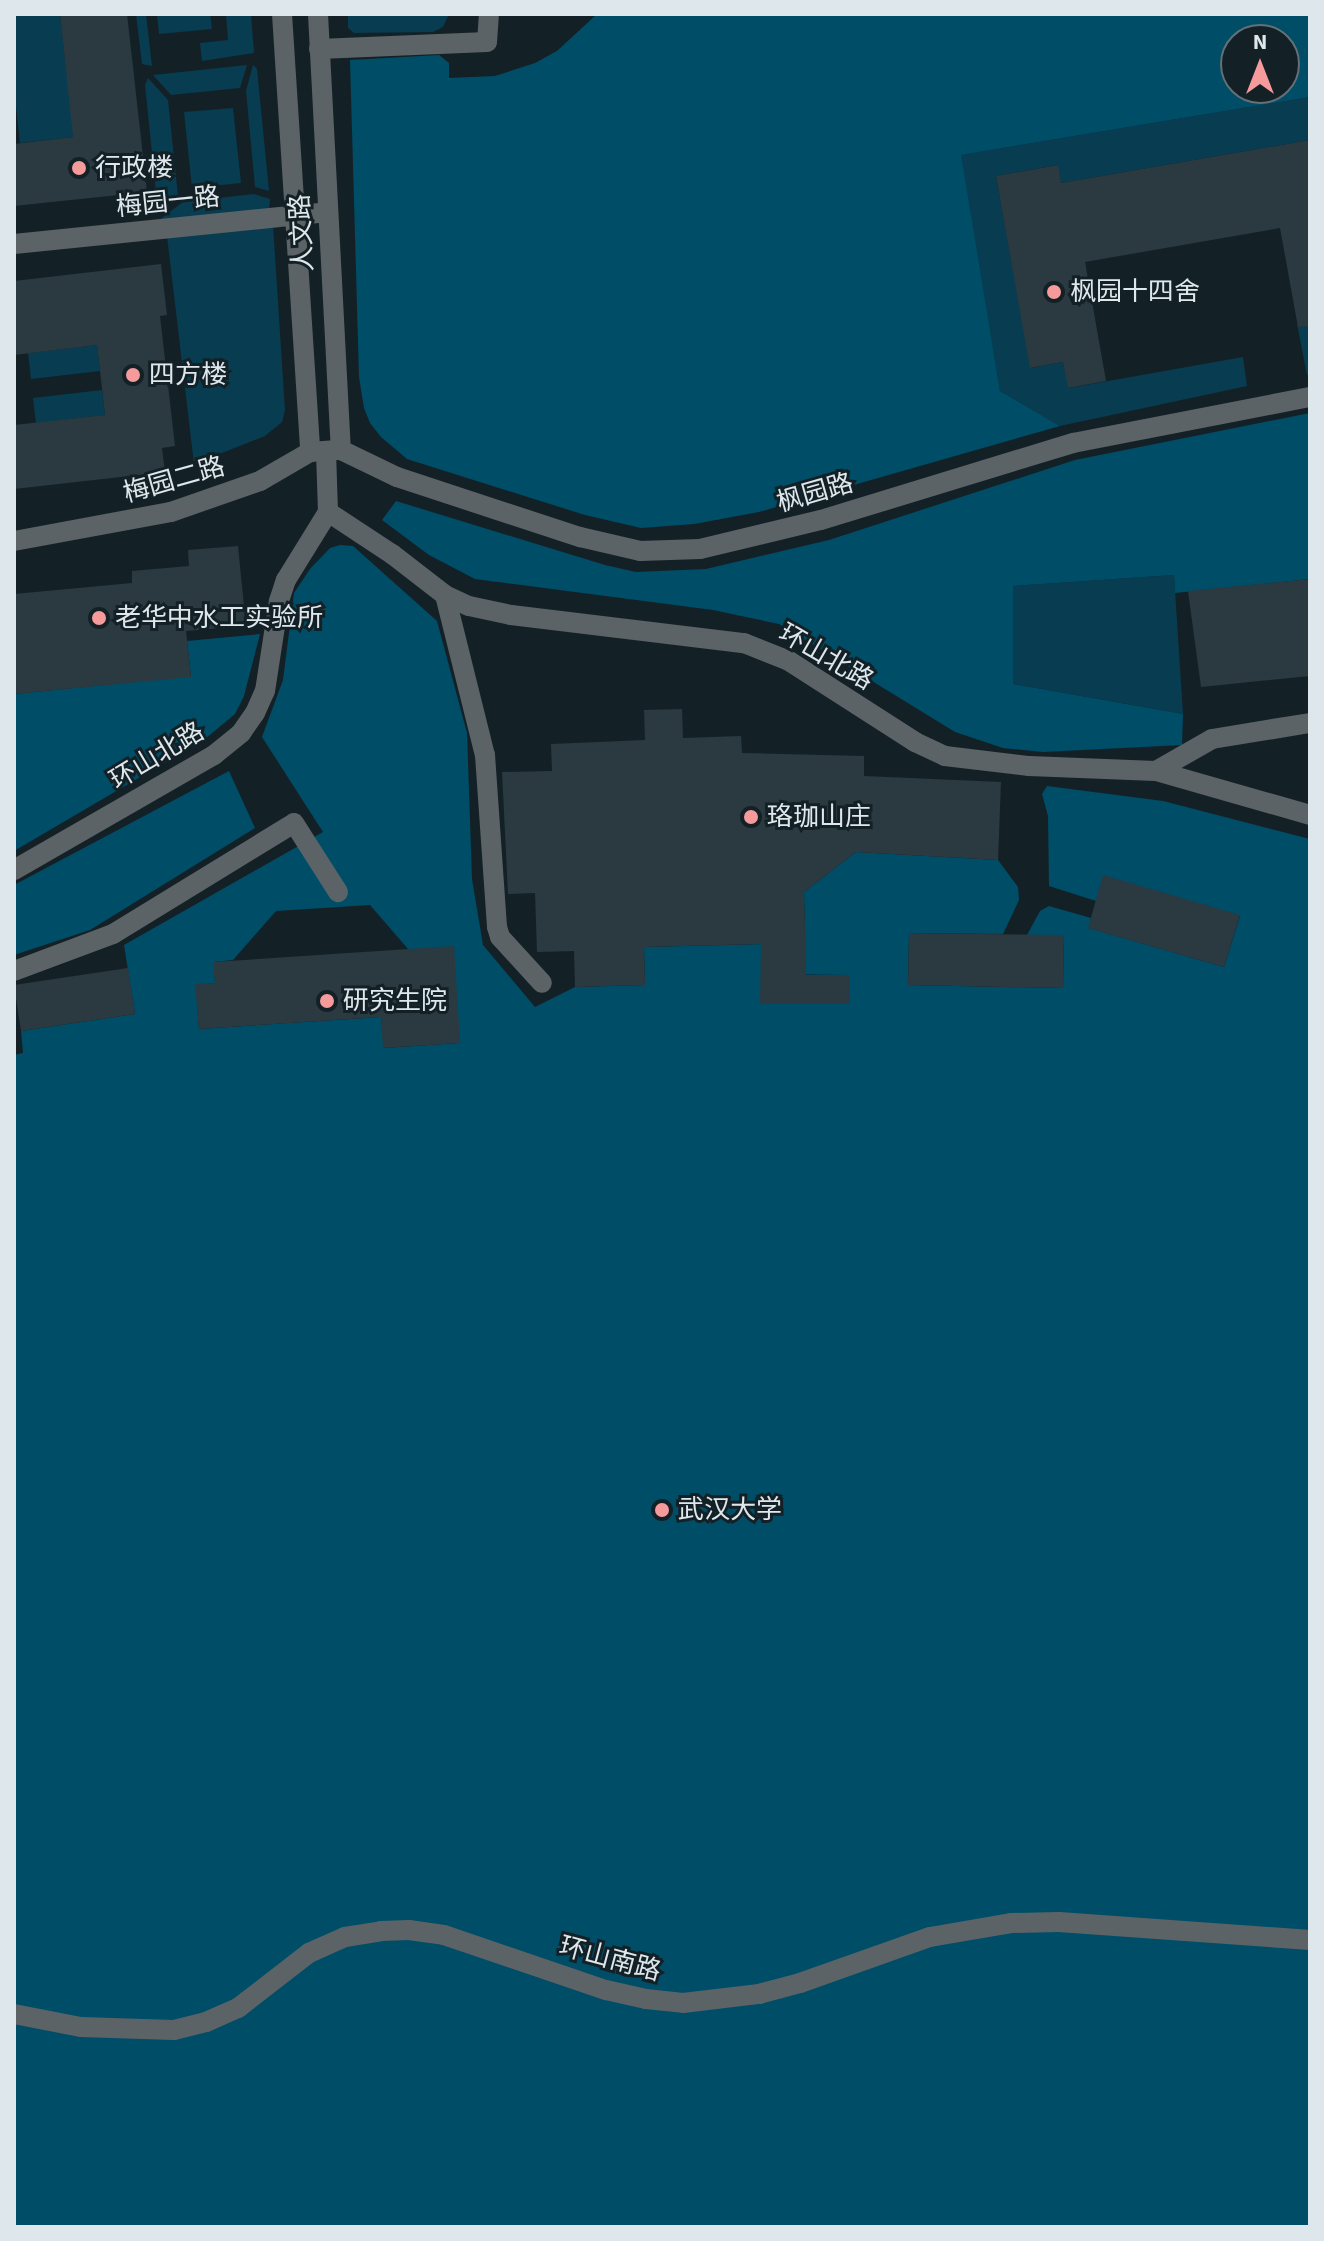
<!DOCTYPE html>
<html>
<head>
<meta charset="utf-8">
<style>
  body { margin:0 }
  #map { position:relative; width:1324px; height:2241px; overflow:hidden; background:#132127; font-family:"Source Sans 3","Noto Sans SC",sans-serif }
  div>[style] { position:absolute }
  .green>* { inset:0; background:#083c50 }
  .forest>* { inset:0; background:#004d67 }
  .building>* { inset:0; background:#2b3940 }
  .minor>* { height:20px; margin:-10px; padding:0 10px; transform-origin:10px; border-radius:10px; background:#5c6367 }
  .dots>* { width:22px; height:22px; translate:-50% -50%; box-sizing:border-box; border:4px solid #132127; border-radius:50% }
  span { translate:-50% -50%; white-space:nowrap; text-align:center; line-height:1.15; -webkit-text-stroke:6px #132127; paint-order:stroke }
  .poi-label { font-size:26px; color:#dee7ec }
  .left { translate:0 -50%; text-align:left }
  .street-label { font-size:26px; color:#dee7ec }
  .frame { position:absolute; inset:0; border:16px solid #dee7ec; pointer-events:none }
  .north { position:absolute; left:1220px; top:24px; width:80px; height:80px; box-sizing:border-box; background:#132127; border:2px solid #647076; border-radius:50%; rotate:0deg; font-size:22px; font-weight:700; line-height:32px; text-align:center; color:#dee7ec }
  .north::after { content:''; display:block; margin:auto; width:28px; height:36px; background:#f59b9b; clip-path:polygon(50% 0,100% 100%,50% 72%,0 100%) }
</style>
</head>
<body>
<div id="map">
  <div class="green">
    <i style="clip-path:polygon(14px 14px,60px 14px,65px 59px,131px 52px,135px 89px,73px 137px,20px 143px,14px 88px)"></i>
    <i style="clip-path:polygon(136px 14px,146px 14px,152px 66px,142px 64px)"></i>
    <i style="clip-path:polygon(157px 14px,210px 14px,212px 29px,159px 34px)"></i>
    <i style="clip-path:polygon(226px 14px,251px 14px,254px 53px,202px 61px,200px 43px,228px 40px)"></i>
    <i style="clip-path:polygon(348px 14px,449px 14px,443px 27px,433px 32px,354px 33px,348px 28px)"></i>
    <i style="clip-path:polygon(247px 65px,240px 88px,171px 95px,153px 75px)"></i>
    <i style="clip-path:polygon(253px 65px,257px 69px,269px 191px,255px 187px,246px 91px)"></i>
    <i style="clip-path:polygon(148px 78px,168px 100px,178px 196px,158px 212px,145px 85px)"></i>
    <i style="clip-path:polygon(1310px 97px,1310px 140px,1061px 183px,1057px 165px,996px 176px,1031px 368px,1063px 362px,1069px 388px,1243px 357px,1247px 386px,1060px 426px,1000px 391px,960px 155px)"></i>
    <i style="clip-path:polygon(233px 108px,241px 183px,192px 188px,184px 112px)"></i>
    <i style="clip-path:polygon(254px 194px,270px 199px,269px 211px,159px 220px,183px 202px)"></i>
    <i style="clip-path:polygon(273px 225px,285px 410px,282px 422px,265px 436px,194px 464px,167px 236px)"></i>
    <i style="clip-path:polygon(1310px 322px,1310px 374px,1307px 375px,1297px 324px)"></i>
    <i style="clip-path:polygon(97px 345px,100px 371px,31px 379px,28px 353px)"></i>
    <i style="clip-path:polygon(102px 390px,105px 415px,36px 423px,33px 398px)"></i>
    <i style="clip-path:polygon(1174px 575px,1183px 714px,1013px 684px,1013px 586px)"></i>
  </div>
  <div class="forest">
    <i style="clip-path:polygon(evenodd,597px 14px,1310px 14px,1310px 97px,961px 155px,1000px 391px,1060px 426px,759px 512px,694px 524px,641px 528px,585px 515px,407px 459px,381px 437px,370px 423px,364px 408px,359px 377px,350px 60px,439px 55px,449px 63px,449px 78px,495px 76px,535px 63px,557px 51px,597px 14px,1236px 40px,1284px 40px,1284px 88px,1236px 88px,1236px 40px)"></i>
    <i style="clip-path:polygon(1310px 413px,1310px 579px,1175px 593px,1174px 575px,1013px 586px,1013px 684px,1183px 714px,1182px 745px,1043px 752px,1003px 748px,955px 732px,779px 624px,713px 610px,475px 579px,429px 555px,382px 520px,396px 501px,605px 565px,636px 572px,706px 569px,829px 540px,1075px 460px)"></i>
    <i style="clip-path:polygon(evenodd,340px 545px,353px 546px,437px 621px,467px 733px,472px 879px,483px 945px,535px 1007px,575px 987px,645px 985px,644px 947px,805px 943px,804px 892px,856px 852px,998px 860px,1018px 887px,1019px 900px,1003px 934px,909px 933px,908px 985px,1063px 988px,1064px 936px,1027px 935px,1040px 911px,1049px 906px,1091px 918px,1089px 928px,1224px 967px,1240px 916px,1096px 901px,1049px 886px,1048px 816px,1042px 794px,1047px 786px,1163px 801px,1310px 839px,1310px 2227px,14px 2227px,14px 1055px,23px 1053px,21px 1031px,135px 1014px,124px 945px,323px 832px,262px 737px,283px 680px,294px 593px,310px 569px,330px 548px,340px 545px,370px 905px,408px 949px,459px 1043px,384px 1048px,381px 1017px,199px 1029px,196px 985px,215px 983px,214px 962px,233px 960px,276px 911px,370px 905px,340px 545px,761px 974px,849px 975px,849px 1004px,761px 974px)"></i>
    <i style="clip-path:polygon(260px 634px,244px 696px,235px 714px,205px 739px,14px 851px,14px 694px,191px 676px,187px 641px)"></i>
    <i style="clip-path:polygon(229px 771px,255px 828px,90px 930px,14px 955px,14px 885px)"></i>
  </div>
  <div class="building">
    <i style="clip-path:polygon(60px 14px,127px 14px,147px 192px,14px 206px,14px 144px,73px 137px)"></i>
    <i style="clip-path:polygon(1310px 140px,1310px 326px,1298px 327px,1280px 228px,1085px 262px,1106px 381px,1068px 388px,1063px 362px,1030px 368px,996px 176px,1058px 165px,1061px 183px)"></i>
    <i style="clip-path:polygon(161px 264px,167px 315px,160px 316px,175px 446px,162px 448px,165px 472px,14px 489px,14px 425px,105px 415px,97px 345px,14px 355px,14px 281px)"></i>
    <i style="clip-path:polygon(238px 546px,246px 626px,186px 631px,191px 677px,14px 694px,14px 594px,132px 583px,132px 571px,189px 566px,188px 550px)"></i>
    <i style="clip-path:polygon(1310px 579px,1310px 676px,1201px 687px,1188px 591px)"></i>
    <i style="clip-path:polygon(682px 709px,683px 738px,741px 736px,742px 753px,864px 756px,864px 776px,1001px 782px,998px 860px,856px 852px,804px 892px,806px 975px,850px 975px,849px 1004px,760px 1004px,761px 944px,644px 947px,645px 985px,575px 987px,574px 951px,537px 952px,535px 893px,508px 894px,502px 772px,552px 771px,551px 744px,645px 740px,644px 710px)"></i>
    <i style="clip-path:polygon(1103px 875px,1240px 915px,1224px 967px,1088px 928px)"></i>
    <i style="clip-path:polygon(909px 933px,1064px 935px,1063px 988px,908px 985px)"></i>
    <i style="clip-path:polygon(454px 946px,460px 1043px,383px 1048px,381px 1017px,199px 1029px,195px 984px,215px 983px,213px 962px)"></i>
    <i style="clip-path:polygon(128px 968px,135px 1014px,21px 1031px,14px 985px)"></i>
  </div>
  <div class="minor">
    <i style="left:282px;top:14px;width:439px;rotate:86.3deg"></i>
    <i style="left:318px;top:14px;width:437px;rotate:87deg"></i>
    <i style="left:319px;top:49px;width:168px;rotate:-2.4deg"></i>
    <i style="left:487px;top:42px;width:28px;rotate:-86deg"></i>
    <i style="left:14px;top:244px;width:315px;rotate:-5.8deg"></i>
    <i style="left:328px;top:512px;width:77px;rotate:33.3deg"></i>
    <i style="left:392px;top:554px;width:67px;rotate:37.7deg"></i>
    <i style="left:445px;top:595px;width:26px;rotate:25deg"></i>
    <i style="left:469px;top:606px;width:43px;rotate:12.1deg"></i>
    <i style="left:511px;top:615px;width:235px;rotate:6.9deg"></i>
    <i style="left:744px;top:643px;width:48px;rotate:21.8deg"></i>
    <i style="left:789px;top:661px;width:150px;rotate:32.7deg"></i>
    <i style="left:915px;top:742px;width:33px;rotate:25deg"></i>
    <i style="left:945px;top:756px;width:85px;rotate:6.8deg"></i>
    <i style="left:1029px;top:766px;width:127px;rotate:2.3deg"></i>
    <i style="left:1156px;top:771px;width:160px;rotate:15.9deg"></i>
    <i style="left:14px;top:541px;width:160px;rotate:-10.5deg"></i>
    <i style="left:171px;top:512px;width:94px;rotate:-19.2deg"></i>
    <i style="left:260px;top:481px;width:58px;rotate:-30.1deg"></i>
    <i style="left:310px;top:452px;width:31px;rotate:-4deg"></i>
    <i style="left:341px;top:450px;width:62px;rotate:25.7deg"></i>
    <i style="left:397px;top:477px;width:193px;rotate:18.2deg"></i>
    <i style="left:580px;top:537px;width:62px;rotate:13.1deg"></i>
    <i style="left:640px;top:551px;width:60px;rotate:-1.9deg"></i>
    <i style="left:700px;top:549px;width:124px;rotate:-13.5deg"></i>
    <i style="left:821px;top:520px;width:264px;rotate:-17deg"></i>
    <i style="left:1073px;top:443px;width:241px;rotate:-11deg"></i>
    <i style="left:445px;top:595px;width:165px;rotate:76deg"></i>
    <i style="left:485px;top:755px;width:172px;rotate:86deg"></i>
    <i style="left:497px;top:927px;width:10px;rotate:73deg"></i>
    <i style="left:500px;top:937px;width:62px;rotate:47.6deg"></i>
    <i style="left:1156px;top:771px;width:64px;rotate:-29.7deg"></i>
    <i style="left:1212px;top:739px;width:99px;rotate:-9.3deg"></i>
    <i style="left:14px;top:870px;width:231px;rotate:-29.9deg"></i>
    <i style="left:214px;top:755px;width:35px;rotate:-39deg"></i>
    <i style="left:241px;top:733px;width:24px;rotate:-55deg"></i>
    <i style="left:255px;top:713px;width:24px;rotate:-66deg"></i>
    <i style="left:265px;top:691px;width:91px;rotate:-81.2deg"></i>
    <i style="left:279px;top:601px;width:22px;rotate:-72deg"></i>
    <i style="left:286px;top:580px;width:80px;rotate:-58.3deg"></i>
    <i style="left:328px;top:512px;width:61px;rotate:-91.9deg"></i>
    <i style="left:14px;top:971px;width:106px;rotate:-20.5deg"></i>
    <i style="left:113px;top:934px;width:212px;rotate:-31.5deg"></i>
    <i style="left:294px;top:823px;width:82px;rotate:57.5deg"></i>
    <i style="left:14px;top:2014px;width:68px;rotate:11deg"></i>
    <i style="left:81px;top:2027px;width:93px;rotate:1.8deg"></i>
    <i style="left:174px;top:2030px;width:33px;rotate:-14deg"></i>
    <i style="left:206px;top:2022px;width:35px;rotate:-24deg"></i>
    <i style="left:238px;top:2008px;width:90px;rotate:-37.8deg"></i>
    <i style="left:309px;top:1953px;width:39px;rotate:-24deg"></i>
    <i style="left:345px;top:1937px;width:36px;rotate:-9deg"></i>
    <i style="left:381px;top:1931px;width:28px;rotate:-2deg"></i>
    <i style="left:409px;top:1930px;width:35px;rotate:8deg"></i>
    <i style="left:444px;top:1935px;width:171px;rotate:18.8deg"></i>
    <i style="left:606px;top:1990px;width:41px;rotate:12.7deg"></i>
    <i style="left:646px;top:1999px;width:37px;rotate:6deg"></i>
    <i style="left:683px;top:2003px;width:77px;rotate:-6.8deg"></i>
    <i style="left:759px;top:1994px;width:42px;rotate:-15deg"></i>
    <i style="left:800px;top:1983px;width:138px;rotate:-19.5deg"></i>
    <i style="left:930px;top:1937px;width:82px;rotate:-9.8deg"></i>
    <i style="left:1011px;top:1923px;width:48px;rotate:-1.2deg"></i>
    <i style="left:1059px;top:1922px;width:252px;rotate:4.1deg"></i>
  </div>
  <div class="dots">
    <i style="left:79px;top:168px;background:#f59b9b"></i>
    <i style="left:1054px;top:292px;background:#f59b9b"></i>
    <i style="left:133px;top:375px;background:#f59b9b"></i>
    <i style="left:99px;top:618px;background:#f59b9b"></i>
    <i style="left:751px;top:817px;background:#f59b9b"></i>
    <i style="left:327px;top:1001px;background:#f59b9b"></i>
    <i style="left:662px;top:1510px;background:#f59b9b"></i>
  </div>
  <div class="poi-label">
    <span class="left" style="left:95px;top:168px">行政楼</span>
    <span class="left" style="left:1070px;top:292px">枫园十四舍</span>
    <span class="left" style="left:149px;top:375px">四方楼</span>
    <span class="left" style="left:115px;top:618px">老华中水工实验所</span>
    <span class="left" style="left:767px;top:817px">珞珈山庄</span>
    <span class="left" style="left:343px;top:1001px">研究生院</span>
    <span class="left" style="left:678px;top:1510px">武汉大学</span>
  </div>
  <div class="street-label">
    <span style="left:168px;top:202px;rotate:-6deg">梅园一路</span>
    <span style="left:302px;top:233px;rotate:-93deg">人文路</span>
    <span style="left:174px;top:480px;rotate:-16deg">梅园二路</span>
    <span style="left:815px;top:493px;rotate:-16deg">枫园路</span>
    <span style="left:826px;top:657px;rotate:30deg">环山北路</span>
    <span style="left:157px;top:756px;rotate:-31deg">环山北路</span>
    <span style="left:610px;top:1959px;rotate:15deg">环山南路</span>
  </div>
  <div class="frame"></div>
  <div class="north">N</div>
</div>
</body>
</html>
